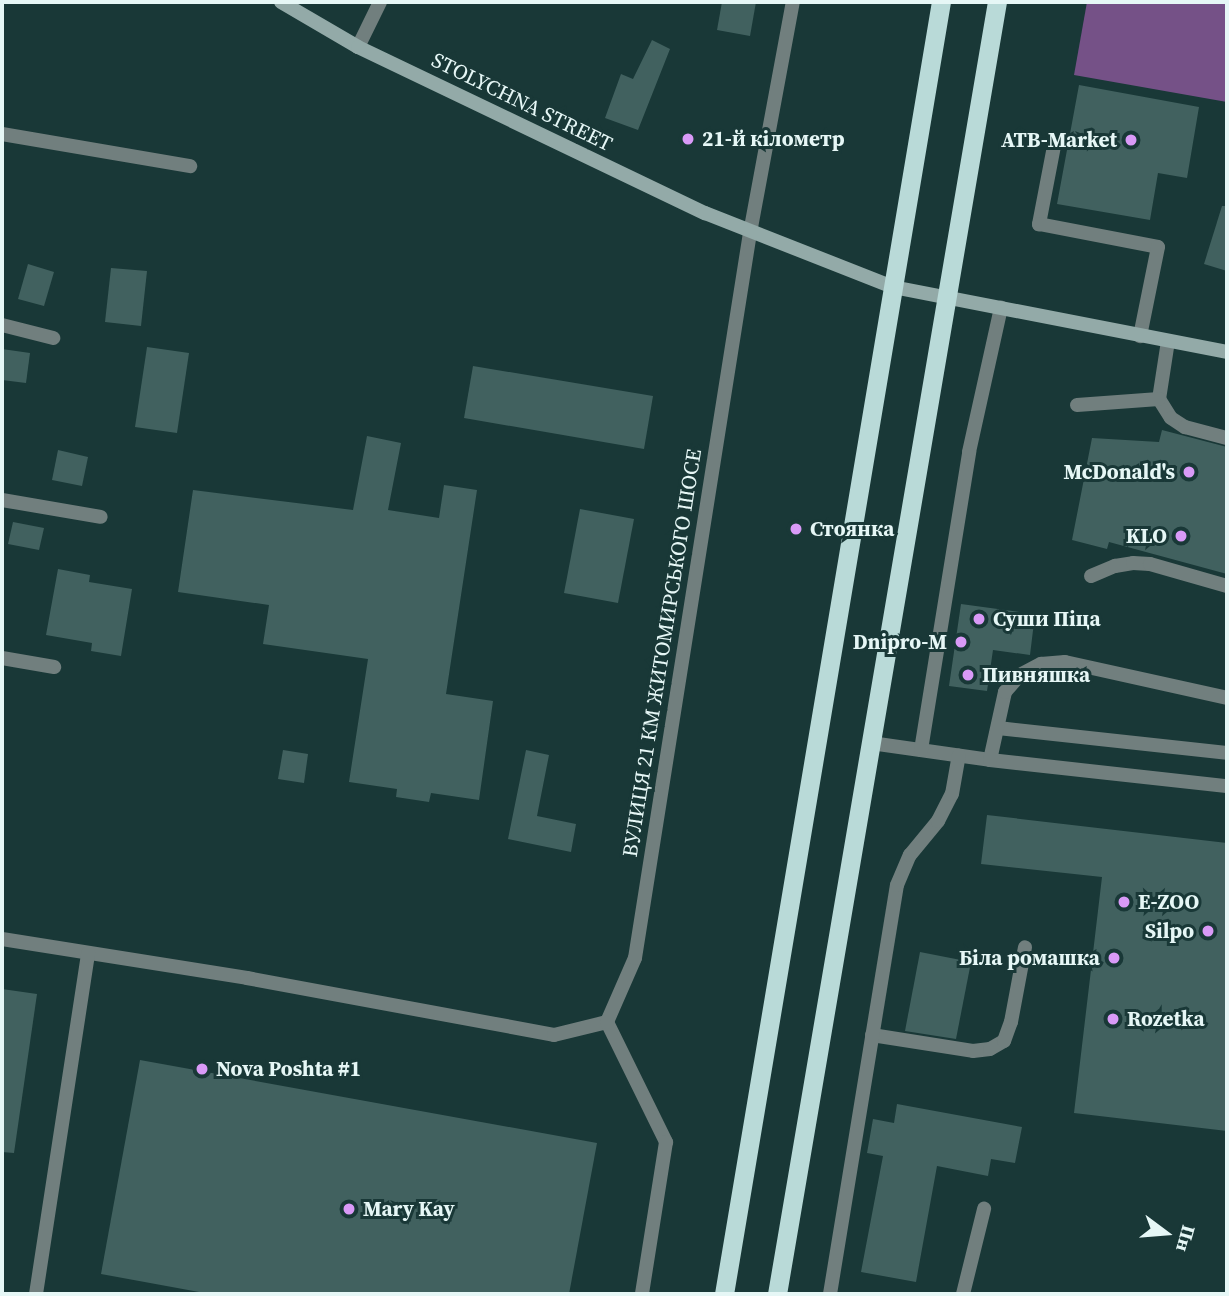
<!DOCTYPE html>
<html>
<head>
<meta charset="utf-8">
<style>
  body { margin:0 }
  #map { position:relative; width:1229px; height:1296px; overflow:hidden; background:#193837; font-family:"Source Serif 4",serif }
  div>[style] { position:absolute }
  .forest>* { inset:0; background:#755187 }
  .building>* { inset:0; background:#41615f }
  .service>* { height:14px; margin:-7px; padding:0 7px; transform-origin:7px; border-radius:7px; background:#717f7e }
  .minor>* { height:14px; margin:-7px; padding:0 7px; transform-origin:7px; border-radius:7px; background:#717f7e }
  .secondary>* { height:14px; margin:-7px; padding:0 7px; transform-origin:7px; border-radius:7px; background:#93aaa8 }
  .trunk>* { height:19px; margin:-9.5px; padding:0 9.5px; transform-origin:9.5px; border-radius:9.5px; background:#b9dad8 }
  .dots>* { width:19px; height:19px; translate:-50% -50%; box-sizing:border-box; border:4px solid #193837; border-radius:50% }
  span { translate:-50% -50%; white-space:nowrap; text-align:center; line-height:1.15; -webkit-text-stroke:6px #193837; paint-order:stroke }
  .street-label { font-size:21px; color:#e6f7f6 }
  .poi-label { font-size:21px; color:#e6f7f6; font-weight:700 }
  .left { translate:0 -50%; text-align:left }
  .right { translate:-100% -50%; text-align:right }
  .frame { position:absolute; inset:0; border:4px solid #e6f7f6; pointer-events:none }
  .north { position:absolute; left:1131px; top:1198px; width:70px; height:70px; -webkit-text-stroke:5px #193837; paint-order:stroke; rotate:106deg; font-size:19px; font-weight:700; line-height:28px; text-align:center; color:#e6f7f6 }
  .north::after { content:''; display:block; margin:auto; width:24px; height:32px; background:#e6f7f6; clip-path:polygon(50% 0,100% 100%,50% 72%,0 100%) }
</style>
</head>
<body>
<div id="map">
  <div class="forest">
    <i style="clip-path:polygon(1087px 2px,1227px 2px,1227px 102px,1074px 75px)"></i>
  </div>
  <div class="building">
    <i style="clip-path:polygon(722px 2px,756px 2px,750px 36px,717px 30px)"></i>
    <i style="clip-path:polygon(652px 40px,670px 49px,638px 130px,605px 118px,621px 74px,633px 79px)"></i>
    <i style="clip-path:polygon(1079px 85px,1199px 107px,1187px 178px,1158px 173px,1150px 220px,1057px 204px)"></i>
    <i style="clip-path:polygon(1222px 206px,1227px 206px,1227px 271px,1204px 264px)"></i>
    <i style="clip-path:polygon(28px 264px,54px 272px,44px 306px,18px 299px)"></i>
    <i style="clip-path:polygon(111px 268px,147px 271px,141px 326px,105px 322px)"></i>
    <i style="clip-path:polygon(147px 347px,189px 353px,177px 433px,135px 427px)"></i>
    <i style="clip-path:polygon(2px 349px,30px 353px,26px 383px,2px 380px)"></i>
    <i style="clip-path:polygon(473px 366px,653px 396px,644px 449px,464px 418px)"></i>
    <i style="clip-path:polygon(1162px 430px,1227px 447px,1227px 574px,1109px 542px,1107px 549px,1072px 540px,1092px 438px,1159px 442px)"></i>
    <i style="clip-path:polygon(367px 436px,401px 443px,388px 510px,439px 518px,444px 485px,477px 490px,446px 694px,493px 701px,479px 800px,431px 793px,429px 802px,396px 797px,397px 789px,349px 782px,368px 659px,263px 644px,269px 605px,178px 592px,193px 490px,353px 510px)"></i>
    <i style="clip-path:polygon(58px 450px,88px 457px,82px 486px,52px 480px)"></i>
    <i style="clip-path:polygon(580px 509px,634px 519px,618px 603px,564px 593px)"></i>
    <i style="clip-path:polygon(13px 522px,44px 528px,39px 550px,8px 544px)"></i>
    <i style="clip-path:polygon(58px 569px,90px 575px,89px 582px,132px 589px,121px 656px,91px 651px,92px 643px,46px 635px)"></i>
    <i style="clip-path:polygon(961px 604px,1035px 614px,1030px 655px,993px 650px,987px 691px,949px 686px)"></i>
    <i style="clip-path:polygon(283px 750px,308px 754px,304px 783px,278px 779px)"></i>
    <i style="clip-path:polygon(526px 750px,549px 755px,537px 816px,576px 824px,571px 852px,508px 839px)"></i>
    <i style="clip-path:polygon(987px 815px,1227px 843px,1227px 1131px,1074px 1113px,1102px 877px,981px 864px)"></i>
    <i style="clip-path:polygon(920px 952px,971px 962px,956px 1039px,905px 1031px)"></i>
    <i style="clip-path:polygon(2px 989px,37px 994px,14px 1153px,2px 1152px)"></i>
    <i style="clip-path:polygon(140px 1060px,597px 1143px,569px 1294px,210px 1294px,101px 1274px)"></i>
    <i style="clip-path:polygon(897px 1104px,1022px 1127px,1015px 1163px,991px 1159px,988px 1176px,937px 1166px,916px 1282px,861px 1272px,883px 1156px,867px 1153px,873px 1119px,894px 1123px)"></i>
  </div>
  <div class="service">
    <i style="left:358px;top:47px;width:50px;rotate:-63.9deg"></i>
    <i style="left:1055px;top:141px;width:85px;rotate:100.9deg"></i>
    <i style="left:1039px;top:224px;width:121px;rotate:10.9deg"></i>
    <i style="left:1158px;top:247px;width:91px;rotate:101.4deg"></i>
    <i style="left:1168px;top:341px;width:59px;rotate:98.8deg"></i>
    <i style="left:1159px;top:399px;width:22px;rotate:58deg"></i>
    <i style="left:1171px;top:418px;width:17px;rotate:33deg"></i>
    <i style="left:1185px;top:427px;width:43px;rotate:14.7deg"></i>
    <i style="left:1077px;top:405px;width:82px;rotate:-4.2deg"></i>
    <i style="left:1091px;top:576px;width:26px;rotate:-23deg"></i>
    <i style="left:1115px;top:566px;width:18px;rotate:-9deg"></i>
    <i style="left:1133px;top:563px;width:17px;rotate:3deg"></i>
    <i style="left:1150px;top:564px;width:80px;rotate:15.9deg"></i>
    <i style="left:998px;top:728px;width:230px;rotate:6.2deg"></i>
    <i style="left:871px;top:743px;width:120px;rotate:8.1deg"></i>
    <i style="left:990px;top:760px;width:238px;rotate:6.3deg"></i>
    <i style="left:921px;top:750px;width:302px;rotate:-80.8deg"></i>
    <i style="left:969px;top:452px;width:148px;rotate:-77.5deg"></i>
    <i style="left:990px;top:760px;width:70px;rotate:-77.6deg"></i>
    <i style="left:1005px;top:692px;width:23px;rotate:-49deg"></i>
    <i style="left:1020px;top:675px;width:24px;rotate:-28deg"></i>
    <i style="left:1041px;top:664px;width:24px;rotate:-5deg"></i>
    <i style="left:1065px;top:662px;width:166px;rotate:12.5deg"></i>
    <i style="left:2px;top:939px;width:248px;rotate:9deg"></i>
    <i style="left:247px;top:978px;width:312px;rotate:10.5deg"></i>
    <i style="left:554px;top:1035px;width:55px;rotate:-13.8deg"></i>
    <i style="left:607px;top:1022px;width:134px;rotate:63.8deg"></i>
    <i style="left:666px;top:1142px;width:154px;rotate:99deg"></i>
    <i style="left:872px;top:1035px;width:102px;rotate:9deg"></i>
    <i style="left:973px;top:1051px;width:17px;rotate:-7deg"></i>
    <i style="left:990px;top:1049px;width:16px;rotate:-30deg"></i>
    <i style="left:1004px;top:1041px;width:20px;rotate:-70deg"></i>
    <i style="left:1011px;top:1022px;width:76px;rotate:-79.4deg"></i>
    <i style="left:36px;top:1294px;width:345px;rotate:-81.3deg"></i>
    <i style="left:830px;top:1294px;width:414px;rotate:-80.7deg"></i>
    <i style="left:897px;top:885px;width:33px;rotate:-67deg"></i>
    <i style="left:910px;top:855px;width:44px;rotate:-50.5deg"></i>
    <i style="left:938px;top:821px;width:30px;rotate:-63deg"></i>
    <i style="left:952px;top:794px;width:39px;rotate:-80deg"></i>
    <i style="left:963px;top:1294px;width:88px;rotate:-76.1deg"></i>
  </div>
  <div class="minor">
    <i style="left:2px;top:134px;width:191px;rotate:9.7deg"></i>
    <i style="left:2px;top:325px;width:53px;rotate:14.3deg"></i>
    <i style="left:2px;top:500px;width:100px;rotate:9.7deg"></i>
    <i style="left:2px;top:658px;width:53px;rotate:9.8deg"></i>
    <i style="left:607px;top:1022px;width:70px;rotate:-66.4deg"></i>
    <i style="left:635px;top:958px;width:734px;rotate:-80.99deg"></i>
    <i style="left:750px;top:233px;width:235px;rotate:-79.5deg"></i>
  </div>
  <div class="secondary">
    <i style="left:281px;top:2px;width:89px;rotate:30.3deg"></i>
    <i style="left:358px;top:47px;width:385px;rotate:25.6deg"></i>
    <i style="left:705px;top:213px;width:202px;rotate:21.5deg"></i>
    <i style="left:893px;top:287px;width:340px;rotate:11deg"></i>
  </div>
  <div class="trunk">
    <i style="left:724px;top:1294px;width:1310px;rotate:-80.47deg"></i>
    <i style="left:777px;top:1294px;width:1311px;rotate:-80.34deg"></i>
  </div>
  <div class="dots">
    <i style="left:688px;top:139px;background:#d99af7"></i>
    <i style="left:1131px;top:140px;background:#d99af7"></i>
    <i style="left:1189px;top:472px;background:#d99af7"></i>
    <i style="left:796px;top:529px;background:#d99af7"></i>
    <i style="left:1181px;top:536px;background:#d99af7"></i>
    <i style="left:979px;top:619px;background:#d99af7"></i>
    <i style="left:961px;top:642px;background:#d99af7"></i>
    <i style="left:968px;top:675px;background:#d99af7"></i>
    <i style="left:1124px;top:902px;background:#d99af7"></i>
    <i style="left:1208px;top:931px;background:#d99af7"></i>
    <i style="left:1114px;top:958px;background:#d99af7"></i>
    <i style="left:1113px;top:1019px;background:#d99af7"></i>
    <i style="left:202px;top:1069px;background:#d99af7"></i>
    <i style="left:349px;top:1209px;background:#d99af7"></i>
  </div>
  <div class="street-label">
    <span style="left:522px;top:102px;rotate:26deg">STOLYCHNA STREET</span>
    <span style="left:662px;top:653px;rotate:-81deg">ВУЛИЦЯ 21 КМ ЖИТОМИРСЬКОГО ШОСЕ</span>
  </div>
  <div class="poi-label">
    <span class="left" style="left:702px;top:139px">21-й кілометр</span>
    <span class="right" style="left:1117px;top:140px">ATB-Market</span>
    <span class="right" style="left:1175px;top:472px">McDonald's</span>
    <span class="left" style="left:810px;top:529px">Стоянка</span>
    <span class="right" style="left:1167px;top:536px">KLO</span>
    <span class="left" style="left:993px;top:619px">Суши Піца</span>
    <span class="right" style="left:947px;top:642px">Dnipro-M</span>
    <span class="left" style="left:982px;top:675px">Пивняшка</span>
    <span class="left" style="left:1138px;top:902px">E-ZOO</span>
    <span class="right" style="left:1194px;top:931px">Silpo</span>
    <span class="right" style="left:1100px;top:958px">Біла ромашка</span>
    <span class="left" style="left:1127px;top:1019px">Rozetka</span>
    <span class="left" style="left:216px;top:1069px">Nova Poshta #1</span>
    <span class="left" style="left:363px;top:1209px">Mary Kay</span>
  </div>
  <div class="frame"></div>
  <div class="north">Пн</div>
</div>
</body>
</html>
